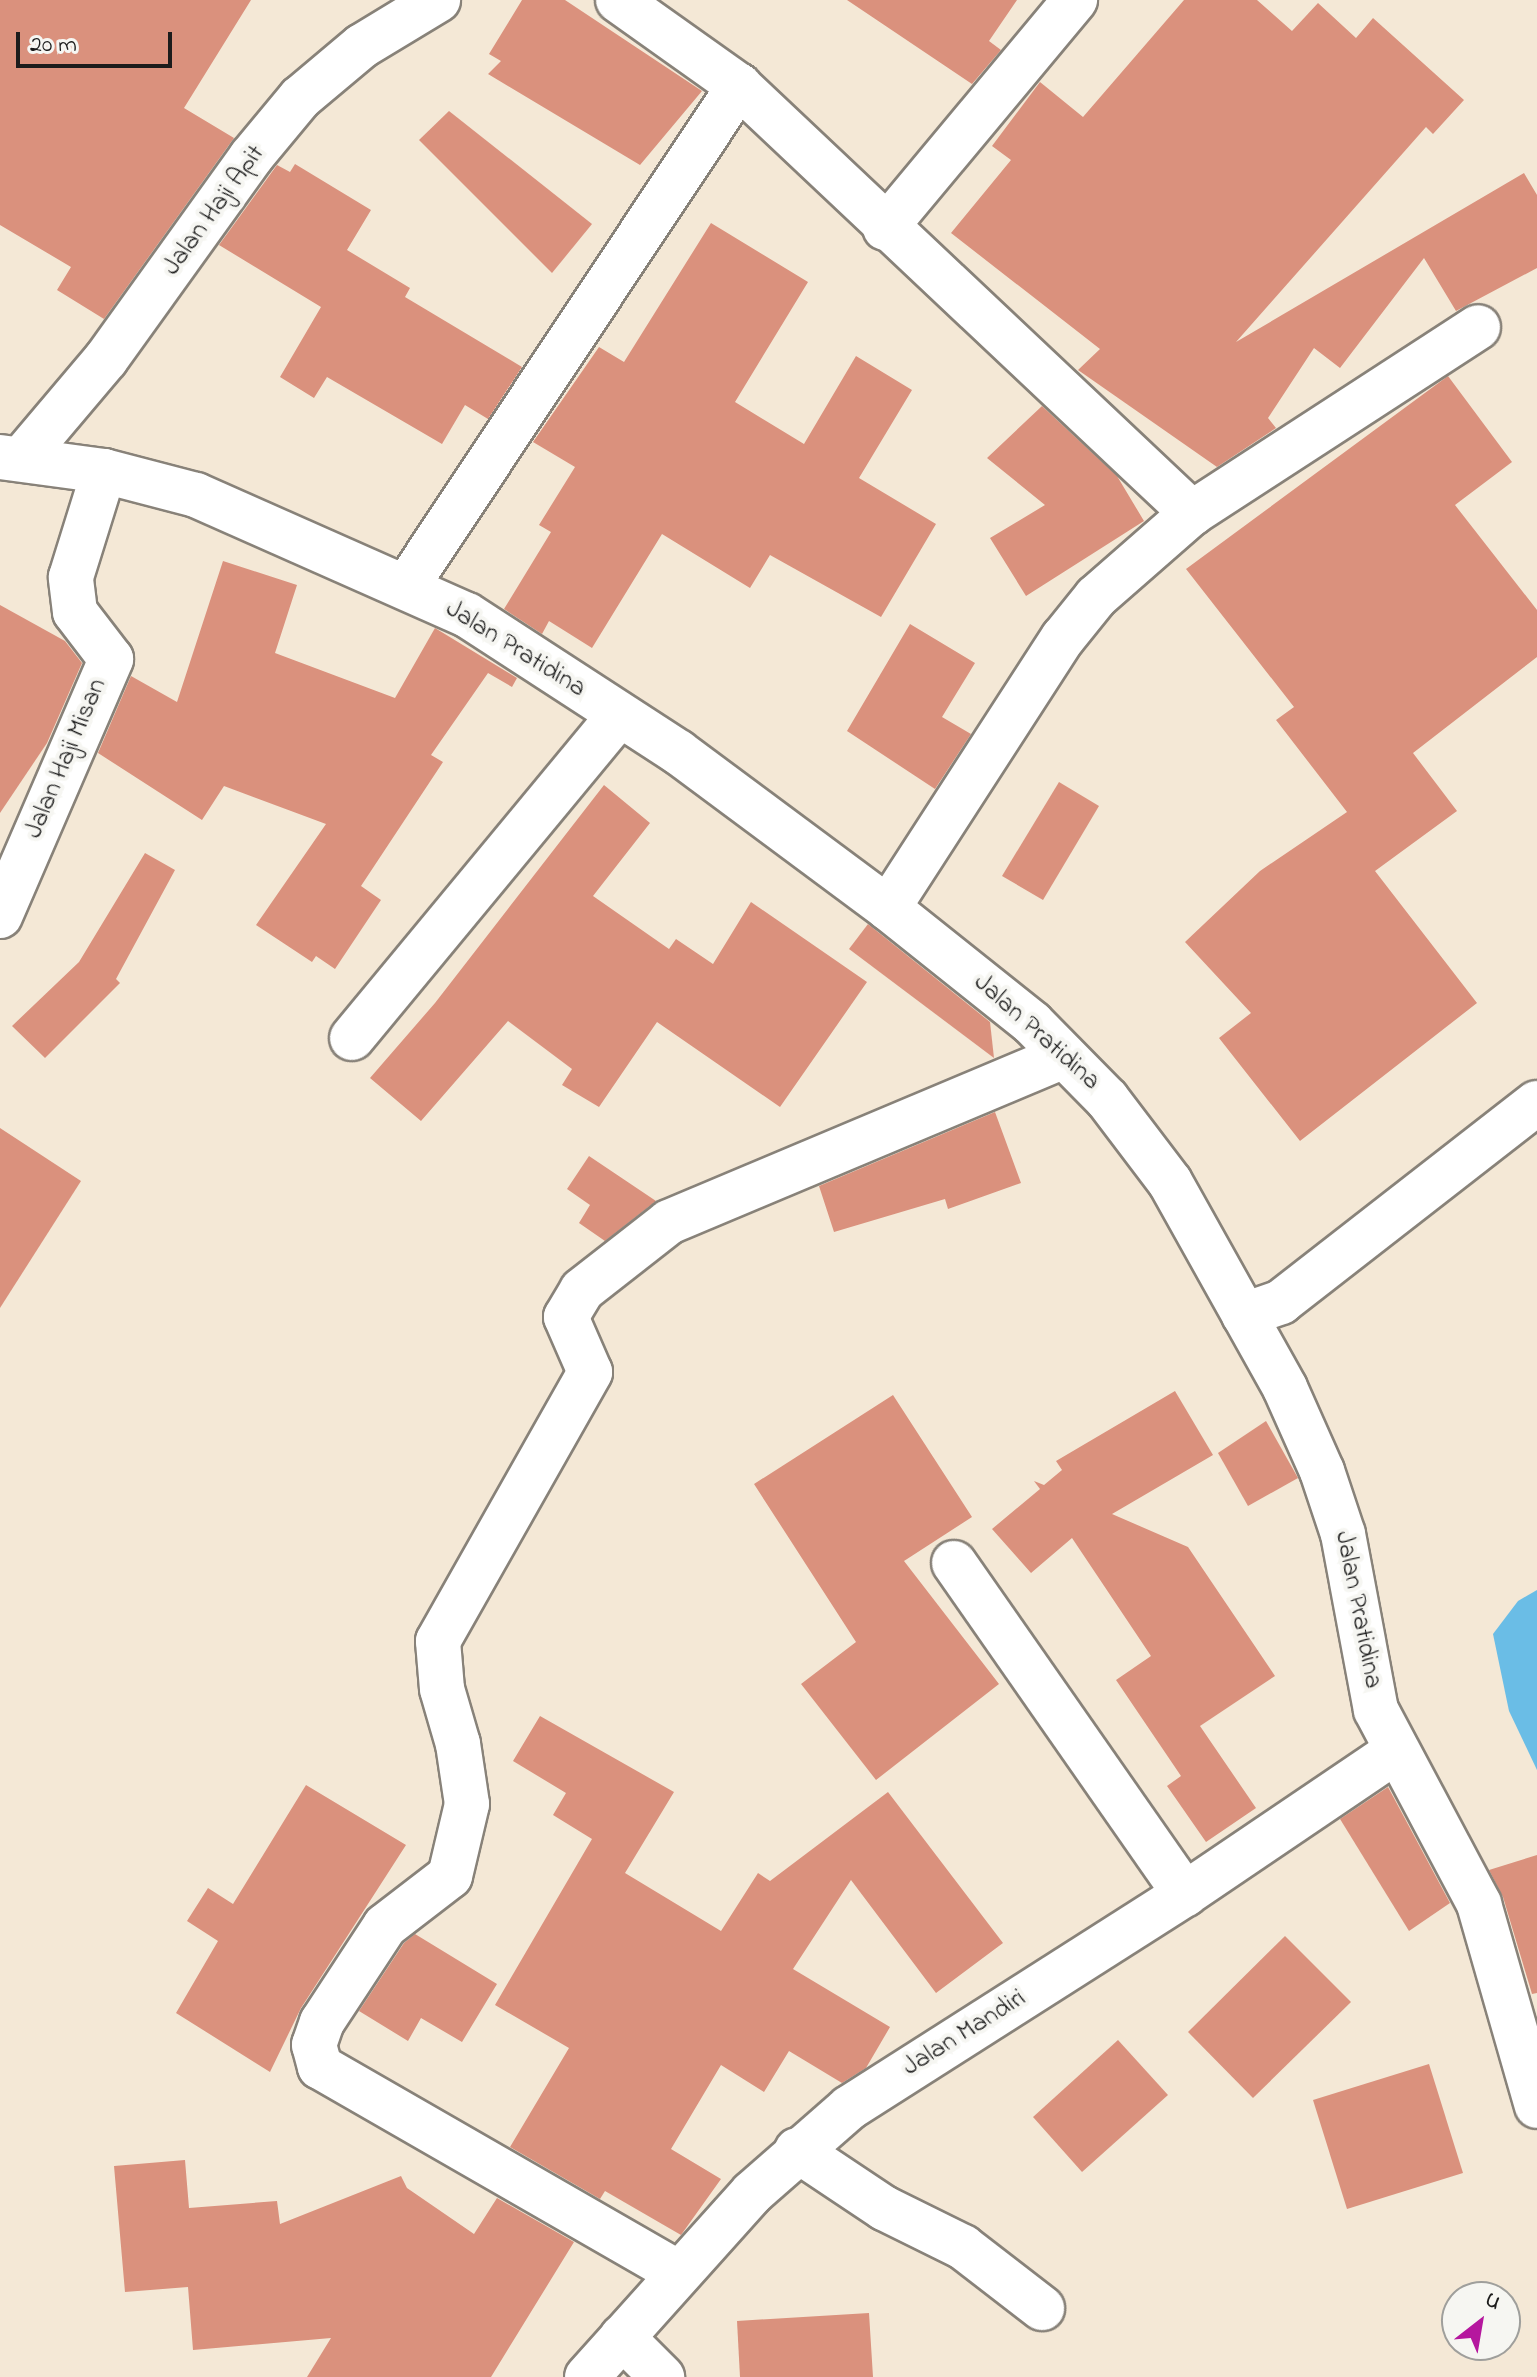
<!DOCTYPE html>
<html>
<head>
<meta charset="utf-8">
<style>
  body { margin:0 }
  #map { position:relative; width:1537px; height:2377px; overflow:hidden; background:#f4e8d6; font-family:"Indie Flower",sans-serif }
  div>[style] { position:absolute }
  .water>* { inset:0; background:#6abde6 }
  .building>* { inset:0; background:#da917d }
  .roads { filter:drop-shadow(2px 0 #888279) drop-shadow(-2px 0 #888279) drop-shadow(0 2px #888279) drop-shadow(0 -2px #888279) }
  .minor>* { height:44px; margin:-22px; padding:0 22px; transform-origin:22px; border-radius:22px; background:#fff }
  span { translate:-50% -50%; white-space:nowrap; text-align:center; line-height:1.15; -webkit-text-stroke:8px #f6f6f2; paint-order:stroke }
  .street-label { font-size:26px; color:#1c1c1c }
  .north { position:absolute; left:1441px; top:2281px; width:80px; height:80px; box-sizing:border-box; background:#f6f6f2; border:2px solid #9f9f9c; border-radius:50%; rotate:31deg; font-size:22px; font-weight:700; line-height:32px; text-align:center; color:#1c1c1c }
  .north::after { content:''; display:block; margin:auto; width:28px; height:36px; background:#b5179e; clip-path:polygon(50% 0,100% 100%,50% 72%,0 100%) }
  .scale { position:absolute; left:16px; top:32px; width:156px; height:36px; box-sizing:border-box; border:4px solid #1c1c1c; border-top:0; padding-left:10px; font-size:24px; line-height:28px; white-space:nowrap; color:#1c1c1c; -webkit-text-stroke:6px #f6f6f2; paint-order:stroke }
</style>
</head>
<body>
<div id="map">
  <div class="water">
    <i style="clip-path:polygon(1537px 1590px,1537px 1770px,1509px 1711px,1493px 1634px,1518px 1601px)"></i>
  </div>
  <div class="building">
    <i style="clip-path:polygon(0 0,251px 0,184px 108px,234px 138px,104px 319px,57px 290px,71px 267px,0 225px)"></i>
    <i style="clip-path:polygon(522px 0,565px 0,702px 91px,640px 165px,488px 74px,501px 61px,489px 54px)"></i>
    <i style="clip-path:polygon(847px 0,1017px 0,989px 41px,1001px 50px,972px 84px)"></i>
    <i style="clip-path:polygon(1184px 0,1257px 0,1292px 31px,1318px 3px,1356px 38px,1373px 18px,1464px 100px,1433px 134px,1426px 127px,1236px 342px,1524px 173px,1537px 195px,1537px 268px,1456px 311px,1424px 258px,1340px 368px,1314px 348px,1268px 418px,1276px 428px,1217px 467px,1078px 370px,1100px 349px,951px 233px,1011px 160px,992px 146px,1040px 82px,1083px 117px)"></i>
    <i style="clip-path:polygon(449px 111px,592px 224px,552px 273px,419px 140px)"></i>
    <i style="clip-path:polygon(295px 164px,371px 210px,347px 250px,410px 288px,405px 297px,522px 367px,488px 419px,465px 405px,442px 444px,327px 377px,314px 398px,280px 377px,321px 307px,219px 245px,277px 165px,290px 172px)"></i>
    <i style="clip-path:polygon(711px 223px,808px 282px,735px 402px,804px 444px,856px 356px,912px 390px,859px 478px,936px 524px,881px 617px,770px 555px,750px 588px,662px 534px,592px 648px,549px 621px,542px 634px,504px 609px,551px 532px,539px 525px,575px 467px,533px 442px,599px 347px,624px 362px)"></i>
    <i style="clip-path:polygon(1448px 376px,1512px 462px,1455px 505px,1537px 610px,1537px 657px,1413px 753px,1457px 811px,1375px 871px,1477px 1003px,1300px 1141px,1219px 1038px,1251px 1013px,1185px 942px,1260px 871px,1347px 812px,1276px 720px,1294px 707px,1186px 569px)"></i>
    <i style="clip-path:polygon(1042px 406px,1117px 476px,1144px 521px,1026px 596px,990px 538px,1045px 505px,987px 458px)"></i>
    <i style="clip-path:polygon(223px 561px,297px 585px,275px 653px,395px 698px,435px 628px,517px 678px,512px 687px,488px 673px,431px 755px,443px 762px,361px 886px,381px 900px,335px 969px,316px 956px,312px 962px,256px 925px,326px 824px,224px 786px,202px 820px,98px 753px,131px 676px,177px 702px)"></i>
    <i style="clip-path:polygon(0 605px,65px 641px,82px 663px,47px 743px,0 813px)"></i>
    <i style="clip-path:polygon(910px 624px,975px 663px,942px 717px,971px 734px,935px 789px,847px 731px)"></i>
    <i style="clip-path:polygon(1059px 782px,1099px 806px,1043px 900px,1002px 876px)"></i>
    <i style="clip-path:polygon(604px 785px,650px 823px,593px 896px,669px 949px,676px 939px,713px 964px,751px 902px,867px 982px,780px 1107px,657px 1022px,599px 1107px,562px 1085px,572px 1069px,508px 1021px,421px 1121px,370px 1078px,435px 1003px)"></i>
    <i style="clip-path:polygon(145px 853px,175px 870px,116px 979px,120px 983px,45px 1058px,12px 1026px,79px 962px)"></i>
    <i style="clip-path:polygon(868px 924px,990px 1022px,994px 1058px,849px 949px)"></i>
    <i style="clip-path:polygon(995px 1112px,1021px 1183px,948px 1209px,945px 1199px,834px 1232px,819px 1186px)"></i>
    <i style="clip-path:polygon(0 1128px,81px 1181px,0 1308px)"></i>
    <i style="clip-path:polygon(589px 1156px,656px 1201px,605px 1241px,579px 1223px,590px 1205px,567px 1189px)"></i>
    <i style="clip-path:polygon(1175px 1391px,1213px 1455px,1112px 1514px,1188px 1547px,1275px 1676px,1200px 1726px,1256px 1808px,1206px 1842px,1167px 1786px,1181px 1776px,1116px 1680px,1151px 1656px,1072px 1538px,1031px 1573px,992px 1529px,1040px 1489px,1034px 1481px,1044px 1485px,1062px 1470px,1056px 1461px)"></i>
    <i style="clip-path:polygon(893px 1395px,972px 1517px,904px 1561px,999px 1684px,876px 1780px,801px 1684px,856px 1642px,754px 1484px)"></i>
    <i style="clip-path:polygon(1266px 1421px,1298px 1478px,1248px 1506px,1218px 1453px)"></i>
    <i style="clip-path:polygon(540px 1716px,674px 1792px,625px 1873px,721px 1931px,758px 1873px,770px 1881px,888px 1792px,1003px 1943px,936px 1993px,851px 1880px,793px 1969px,890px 2027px,866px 2068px,842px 2083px,789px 2051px,764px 2092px,721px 2065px,671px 2149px,721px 2179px,681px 2235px,605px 2191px,600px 2199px,510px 2147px,569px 2048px,495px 2005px,592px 1839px,553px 1815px,566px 1793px,513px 1761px)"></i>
    <i style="clip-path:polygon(306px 1785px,406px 1845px,301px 2008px,270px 2072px,176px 2013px,218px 1941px,187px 1921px,208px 1888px,233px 1904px)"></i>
    <i style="clip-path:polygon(1388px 1787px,1450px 1903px,1409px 1931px,1340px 1819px)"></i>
    <i style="clip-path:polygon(1537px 1855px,1537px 1993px,1532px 1994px,1503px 1897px,1489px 1870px)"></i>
    <i style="clip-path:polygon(415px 1934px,497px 1984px,462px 2042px,421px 2018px,408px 2041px,359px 2011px,404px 1943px)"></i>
    <i style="clip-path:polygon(1285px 1936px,1351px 2002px,1253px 2098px,1188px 2032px)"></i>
    <i style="clip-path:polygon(1118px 2040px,1168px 2095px,1082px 2172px,1033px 2117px)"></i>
    <i style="clip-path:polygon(1429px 2064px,1463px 2173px,1347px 2209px,1313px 2100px)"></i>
    <i style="clip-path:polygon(185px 2160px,189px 2208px,277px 2201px,280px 2224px,401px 2176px,407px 2188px,474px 2234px,497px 2198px,574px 2242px,491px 2377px,307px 2377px,331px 2338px,193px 2350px,188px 2287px,125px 2292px,114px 2166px)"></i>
    <i style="clip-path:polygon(869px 2313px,873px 2377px,740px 2377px,737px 2321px)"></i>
  </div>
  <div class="roads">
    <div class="minor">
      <i style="left:618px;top:0;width:148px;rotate:35.4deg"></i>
      <i style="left:739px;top:86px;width:623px;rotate:43.31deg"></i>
      <i style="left:885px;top:228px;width:297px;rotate:-50.2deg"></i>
      <i style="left:24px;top:456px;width:127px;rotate:-49.8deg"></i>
      <i style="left:106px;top:359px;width:249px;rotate:-54.3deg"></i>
      <i style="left:251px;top:157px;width:77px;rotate:-50.3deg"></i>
      <i style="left:300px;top:98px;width:81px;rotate:-40deg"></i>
      <i style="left:362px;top:46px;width:89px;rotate:-31.2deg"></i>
      <i style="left:0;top:457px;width:105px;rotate:7.7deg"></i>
      <i style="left:104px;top:471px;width:95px;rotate:14.6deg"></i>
      <i style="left:196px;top:495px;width:296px;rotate:23.9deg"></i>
      <i style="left:467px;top:615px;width:252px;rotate:33deg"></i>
      <i style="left:678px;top:752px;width:262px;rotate:36.6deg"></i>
      <i style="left:888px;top:908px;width:184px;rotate:38.6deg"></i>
      <i style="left:1032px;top:1023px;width:107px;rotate:45.4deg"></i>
      <i style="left:1107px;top:1099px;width:104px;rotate:52.8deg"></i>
      <i style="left:1170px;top:1182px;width:236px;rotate:60.8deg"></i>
      <i style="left:1285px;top:1388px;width:91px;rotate:66deg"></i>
      <i style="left:1322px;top:1471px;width:66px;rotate:71.6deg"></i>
      <i style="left:1343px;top:1534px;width:179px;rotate:79.4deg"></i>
      <i style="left:1376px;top:1710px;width:220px;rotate:62deg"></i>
      <i style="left:1479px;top:1904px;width:210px;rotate:74deg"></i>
      <i style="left:406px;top:587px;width:602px;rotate:-56.39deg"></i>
      <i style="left:888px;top:908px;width:322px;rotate:-57.1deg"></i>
      <i style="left:1063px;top:638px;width:53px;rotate:-51.2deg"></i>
      <i style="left:1096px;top:597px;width:128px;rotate:-41.2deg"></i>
      <i style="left:1192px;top:513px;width:341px;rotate:-33deg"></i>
      <i style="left:0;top:916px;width:280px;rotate:-66.6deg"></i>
      <i style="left:111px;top:659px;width:59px;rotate:-127.5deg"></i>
      <i style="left:75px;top:612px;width:35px;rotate:-97deg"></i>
      <i style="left:71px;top:577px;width:111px;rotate:-72.7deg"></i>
      <i style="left:352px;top:1038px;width:419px;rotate:-50.4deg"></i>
      <i style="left:1244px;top:1315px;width:39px;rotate:-19deg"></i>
      <i style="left:1281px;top:1302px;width:324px;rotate:-37.9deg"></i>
      <i style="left:954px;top:1563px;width:404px;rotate:55.1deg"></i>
      <i style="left:797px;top:2150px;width:105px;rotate:33.7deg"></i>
      <i style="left:884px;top:2208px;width:88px;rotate:26.3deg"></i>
      <i style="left:963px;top:2247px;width:100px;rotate:37.7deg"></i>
      <i style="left:677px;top:2272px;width:412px;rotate:-150.1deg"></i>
      <i style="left:320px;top:2067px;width:23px;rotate:-105deg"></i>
      <i style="left:314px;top:2045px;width:24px;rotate:-71deg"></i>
      <i style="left:322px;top:2022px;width:115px;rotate:-56.7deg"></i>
      <i style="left:385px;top:1926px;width:82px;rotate:-37.6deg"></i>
      <i style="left:450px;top:1876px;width:74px;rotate:-76.7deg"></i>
      <i style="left:467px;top:1804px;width:61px;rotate:-98.5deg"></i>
      <i style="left:458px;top:1744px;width:57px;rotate:-106.2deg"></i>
      <i style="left:442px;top:1689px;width:48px;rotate:-94.8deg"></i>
      <i style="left:438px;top:1641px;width:309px;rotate:-60.5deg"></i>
      <i style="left:590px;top:1372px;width:60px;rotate:-113.6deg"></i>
      <i style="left:566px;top:1317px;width:31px;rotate:-59deg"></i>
      <i style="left:582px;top:1290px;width:110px;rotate:-38deg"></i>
      <i style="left:669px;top:1222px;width:428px;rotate:-22.8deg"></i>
      <i style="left:622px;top:2337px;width:57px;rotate:45deg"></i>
      <i style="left:587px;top:2377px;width:247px;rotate:-48.1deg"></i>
      <i style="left:752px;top:2193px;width:129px;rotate:-41.2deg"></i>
      <i style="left:849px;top:2108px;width:398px;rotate:-32.5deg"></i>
      <i style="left:1185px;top:1894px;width:254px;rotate:-34.1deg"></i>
    </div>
  </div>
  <div class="street-label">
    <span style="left:215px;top:211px;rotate:-54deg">Jalan Haji Apit</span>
    <span style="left:515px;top:650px;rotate:32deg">Jalan Pratidina</span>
    <span style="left:67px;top:759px;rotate:-67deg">Jalan Haji Misan</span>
    <span style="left:1036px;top:1033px;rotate:42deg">Jalan Pratidina</span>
    <span style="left:1357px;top:1610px;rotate:79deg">Jalan Pratidina</span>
    <span style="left:965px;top:2034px;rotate:-32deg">Jalan Mandiri</span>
  </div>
  <div class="north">U</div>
  <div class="scale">20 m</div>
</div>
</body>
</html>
